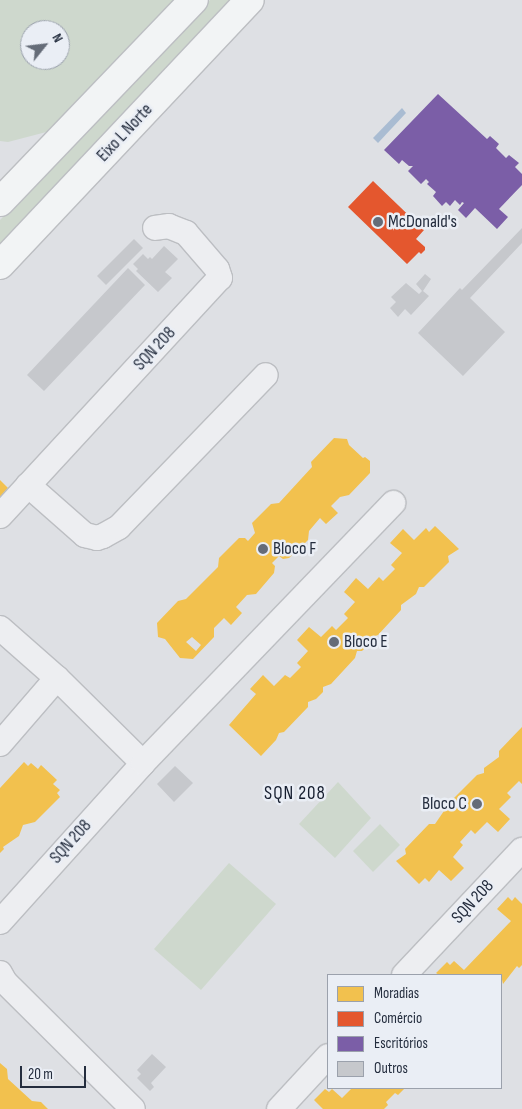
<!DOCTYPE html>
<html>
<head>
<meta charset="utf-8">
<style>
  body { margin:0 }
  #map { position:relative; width:522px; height:1109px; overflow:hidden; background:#dee0e4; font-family:"Sofia Sans Condensed",sans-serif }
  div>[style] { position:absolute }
  .green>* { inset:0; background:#ced8cd }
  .water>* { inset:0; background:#a9bcd2 }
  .homes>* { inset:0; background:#f2c14e }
  .shops>* { inset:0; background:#e4572e }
  .offices>* { inset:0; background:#7b5ea7 }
  .building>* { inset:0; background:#c6c8cc }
  .roads { filter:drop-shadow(1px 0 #bcbec2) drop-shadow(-1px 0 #bcbec2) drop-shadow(0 1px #bcbec2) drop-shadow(0 -1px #bcbec2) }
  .street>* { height:24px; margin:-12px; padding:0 12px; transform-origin:12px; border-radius:12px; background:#edeef1 }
  .primary>* { height:28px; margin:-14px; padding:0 14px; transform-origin:14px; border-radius:14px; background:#f2f4f5 }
  .dots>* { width:14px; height:14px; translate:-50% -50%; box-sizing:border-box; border:2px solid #eaeef5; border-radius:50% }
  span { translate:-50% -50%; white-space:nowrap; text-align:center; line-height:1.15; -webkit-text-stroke:5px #eaeef5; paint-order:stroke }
  .street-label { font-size:18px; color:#242d3e }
  .poi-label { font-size:18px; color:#242d3e }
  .left { translate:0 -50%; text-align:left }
  .right { translate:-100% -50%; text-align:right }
  .neighbourhood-label { font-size:19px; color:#161e2f; letter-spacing:1px }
  .legend { position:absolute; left:327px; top:974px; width:175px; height:115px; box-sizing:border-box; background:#eaeef5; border:1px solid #9ba1ac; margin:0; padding:6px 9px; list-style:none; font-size:15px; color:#242d3e }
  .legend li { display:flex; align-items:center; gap:10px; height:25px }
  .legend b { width:25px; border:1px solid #9ba1ac }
  .north { position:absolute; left:20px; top:20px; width:50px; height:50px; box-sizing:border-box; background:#eaeef5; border:1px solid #9ba1ac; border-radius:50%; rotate:61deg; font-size:14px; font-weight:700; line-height:20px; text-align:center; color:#242d3e }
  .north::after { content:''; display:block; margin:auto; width:18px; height:22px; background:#656c78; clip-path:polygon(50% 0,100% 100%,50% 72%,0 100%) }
  .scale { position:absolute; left:20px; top:1066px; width:66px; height:22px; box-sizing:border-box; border:2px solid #242d3e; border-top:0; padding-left:6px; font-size:15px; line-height:18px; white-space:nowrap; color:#242d3e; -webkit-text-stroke:4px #eaeef5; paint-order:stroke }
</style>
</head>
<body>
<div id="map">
  <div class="green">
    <i style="clip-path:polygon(evenodd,0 0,178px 0,54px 130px,8px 142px,0 141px,0 0,30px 30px,60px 30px,60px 60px,30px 60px,30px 30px)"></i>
    <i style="clip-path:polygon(210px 0,233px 0,0 244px,0 220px)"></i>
    <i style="clip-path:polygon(338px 782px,371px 818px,335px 858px,299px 824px)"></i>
    <i style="clip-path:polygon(380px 824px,400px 845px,373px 872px,353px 851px)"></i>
    <i style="clip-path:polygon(229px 863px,276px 904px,201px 990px,154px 949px)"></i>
  </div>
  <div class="water">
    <i style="clip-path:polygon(402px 108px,406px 113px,378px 143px,373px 138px)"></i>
  </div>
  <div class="homes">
    <i style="clip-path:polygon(evenodd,334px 438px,347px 439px,349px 445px,363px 458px,365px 457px,370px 461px,370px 473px,349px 495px,340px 497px,331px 506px,338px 513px,326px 524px,320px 518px,309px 531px,308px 540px,302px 546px,289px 558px,283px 559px,279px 556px,272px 563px,275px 566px,274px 573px,256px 594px,247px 595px,236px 607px,242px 613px,231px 625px,224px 618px,214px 628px,214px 637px,193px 659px,180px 658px,165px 639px,158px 637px,157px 623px,178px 601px,186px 599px,218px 567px,219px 558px,239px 538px,245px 538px,248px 541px,255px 533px,252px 523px,271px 504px,279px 503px,312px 467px,311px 462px,334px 438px,192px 637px,201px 645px,196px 651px,186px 642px,192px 637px)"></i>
    <i style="clip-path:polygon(0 480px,8px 488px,0 497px)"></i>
    <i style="clip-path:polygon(435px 526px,459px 549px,448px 556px,449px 562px,424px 587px,419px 587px,416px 594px,401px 605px,401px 610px,378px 635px,369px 638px,370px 643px,362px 651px,357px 651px,355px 658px,331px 684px,323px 687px,323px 692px,316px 699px,308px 702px,308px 707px,284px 732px,279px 733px,276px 740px,261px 756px,229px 725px,256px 694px,250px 689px,263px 675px,274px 686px,285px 675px,290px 678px,301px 667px,297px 663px,308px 651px,297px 640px,309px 627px,321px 637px,332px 626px,336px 630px,348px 618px,344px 614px,355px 602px,344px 592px,356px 578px,368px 589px,379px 577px,383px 581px,395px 569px,391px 565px,402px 553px,390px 543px,403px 529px,414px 540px,426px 528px,429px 532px)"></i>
    <i style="clip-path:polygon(522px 727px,522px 784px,519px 781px,507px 793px,511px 797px,499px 809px,510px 819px,498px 832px,487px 822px,475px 834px,471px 830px,460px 842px,463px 845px,453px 857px,464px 868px,451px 881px,439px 870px,429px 882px,425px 878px,419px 884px,396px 861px,406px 854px,405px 849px,429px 824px,435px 824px,446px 808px,450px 808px,453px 799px,477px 775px,484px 773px,484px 768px,499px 757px,499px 751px)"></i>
    <i style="clip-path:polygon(24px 762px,28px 766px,31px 763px,38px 769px,41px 765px,57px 780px,53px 784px,60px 790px,57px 793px,60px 797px,35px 822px,23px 825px,19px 836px,3px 847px,4px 849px,0 853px,0 788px)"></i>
    <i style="clip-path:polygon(508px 897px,512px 901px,515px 897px,522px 904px,522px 965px,519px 968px,517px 966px,503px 984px,501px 975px,439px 975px,436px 973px,447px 962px,450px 965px,454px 961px,464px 970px,511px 921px,497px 909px)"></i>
    <i style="clip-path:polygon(0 1063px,7px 1069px,8px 1079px,32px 1101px,41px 1102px,48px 1109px,0 1109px)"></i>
    <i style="clip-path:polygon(352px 1088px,405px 1088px,398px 1095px,395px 1093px,386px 1102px,388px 1105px,384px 1109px,323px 1109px,314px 1100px,325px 1089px,329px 1092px,332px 1089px,342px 1098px)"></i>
  </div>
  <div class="shops">
    <i style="clip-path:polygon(373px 181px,424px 230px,416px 239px,425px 247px,425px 250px,421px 254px,419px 252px,407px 264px,348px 207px)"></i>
  </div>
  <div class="offices">
    <i style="clip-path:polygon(438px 94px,487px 139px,490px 136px,499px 144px,496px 148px,506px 158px,509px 155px,519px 163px,515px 167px,522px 174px,522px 185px,499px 209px,508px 217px,497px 229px,475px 208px,466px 218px,458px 210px,464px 203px,462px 202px,460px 205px,455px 200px,450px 206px,446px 202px,442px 206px,433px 196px,436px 192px,427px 184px,429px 182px,426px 179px,421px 184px,408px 171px,413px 166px,409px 166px,402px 160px,399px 164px,384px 150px)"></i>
  </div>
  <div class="building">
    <i style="clip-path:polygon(522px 228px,522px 243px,470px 298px,505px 332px,463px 376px,418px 333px,460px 288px,462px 290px)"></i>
    <i style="clip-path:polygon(134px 239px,143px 248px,106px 285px,97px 276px)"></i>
    <i style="clip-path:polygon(164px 246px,178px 259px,165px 272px,172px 278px,158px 292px,136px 271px,138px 269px,133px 264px,143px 254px,148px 259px,150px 257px,152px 259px)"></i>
    <i style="clip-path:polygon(128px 268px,145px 285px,44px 391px,27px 375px)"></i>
    <i style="clip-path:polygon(425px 274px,431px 279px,423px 291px,429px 296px,411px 315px,405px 309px,398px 317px,390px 308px,396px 302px,391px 297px,406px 283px,419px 294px,422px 291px,416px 284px)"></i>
    <i style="clip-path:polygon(175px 766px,193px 783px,174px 802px,157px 784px)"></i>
    <i style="clip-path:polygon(152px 1054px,166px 1067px,151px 1083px,154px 1087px,150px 1091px,137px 1078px,141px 1074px,137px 1070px)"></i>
  </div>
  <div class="roads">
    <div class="street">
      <i style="left:28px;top:485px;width:76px;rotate:41.3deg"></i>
      <i style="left:85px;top:535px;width:12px;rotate:14deg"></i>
      <i style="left:97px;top:538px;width:6px;rotate:-18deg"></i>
      <i style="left:103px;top:536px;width:18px;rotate:-29deg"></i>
      <i style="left:119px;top:527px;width:211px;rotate:-46deg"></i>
      <i style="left:0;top:516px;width:324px;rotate:-47.3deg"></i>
      <i style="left:220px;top:278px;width:9px;rotate:-108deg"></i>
      <i style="left:217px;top:269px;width:48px;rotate:-130.7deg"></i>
      <i style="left:186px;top:233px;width:18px;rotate:-158deg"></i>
      <i style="left:169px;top:226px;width:14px;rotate:172deg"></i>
      <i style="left:0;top:628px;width:76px;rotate:41.3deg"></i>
      <i style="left:57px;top:678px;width:121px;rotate:44.7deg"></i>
      <i style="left:0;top:744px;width:87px;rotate:-49.2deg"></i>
      <i style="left:0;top:922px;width:214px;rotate:-48deg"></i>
      <i style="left:143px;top:763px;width:361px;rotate:-46.1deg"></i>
      <i style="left:0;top:973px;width:10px;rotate:61deg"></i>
      <i style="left:5px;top:982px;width:180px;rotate:44.8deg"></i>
      <i style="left:404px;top:975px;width:172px;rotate:-46.7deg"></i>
      <i style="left:279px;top:1109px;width:72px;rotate:-47.2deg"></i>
    </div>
    <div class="primary">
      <i style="left:0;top:202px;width:280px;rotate:-46.2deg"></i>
      <i style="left:0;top:265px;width:364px;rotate:-46.7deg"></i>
    </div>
  </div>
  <div class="dots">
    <i style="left:378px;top:222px;background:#656c78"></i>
    <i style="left:263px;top:549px;background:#656c78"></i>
    <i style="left:334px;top:642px;background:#656c78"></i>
    <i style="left:477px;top:804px;background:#656c78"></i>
  </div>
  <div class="street-label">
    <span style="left:125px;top:133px;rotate:-47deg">Eixo L Norte</span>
    <span style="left:155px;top:349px;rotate:-47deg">SQN 208</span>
    <span style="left:71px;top:842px;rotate:-48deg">SQN 208</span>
    <span style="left:473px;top:902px;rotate:-47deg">SQN 208</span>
  </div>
  <div class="poi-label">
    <span class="left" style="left:388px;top:222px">McDonald's</span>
    <span class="left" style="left:273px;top:549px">Bloco F</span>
    <span class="left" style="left:344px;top:642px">Bloco E</span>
    <span class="right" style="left:467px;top:804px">Bloco C</span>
  </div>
  <div class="neighbourhood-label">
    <span style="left:295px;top:794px">SQN 208</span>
  </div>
  <ul class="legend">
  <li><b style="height:14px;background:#f2c14e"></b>Moradias</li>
  <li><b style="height:14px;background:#e4572e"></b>Comércio</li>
  <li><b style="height:14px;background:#7b5ea7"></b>Escritórios</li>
  <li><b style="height:14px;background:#c6c8cc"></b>Outros</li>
  </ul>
  <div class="north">N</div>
  <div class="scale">20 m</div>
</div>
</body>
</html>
